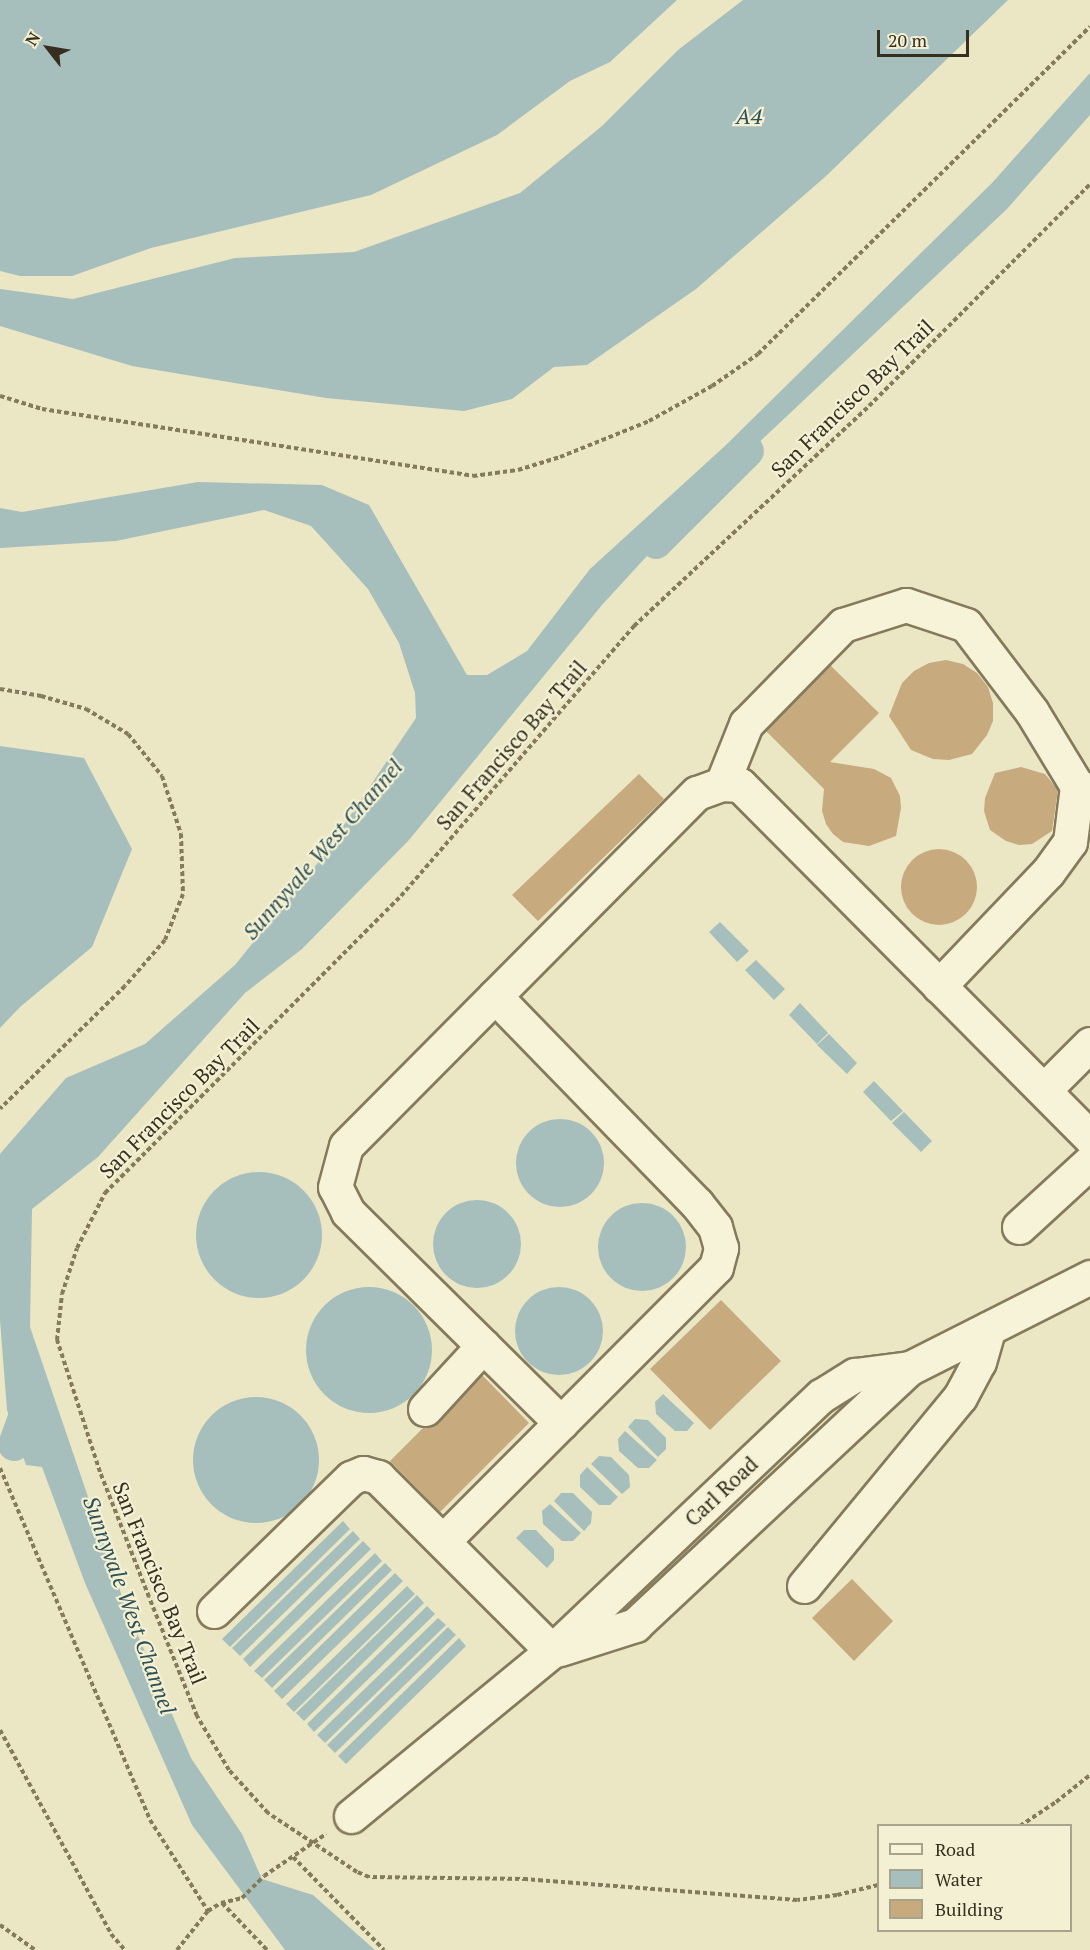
<!DOCTYPE html>
<html>
<head>
<meta charset="utf-8">
<style>
  body { margin:0 }
  #map { position:relative; width:1090px; height:1950px; overflow:hidden; background:#ebe7c5; font-family:"PT Serif",serif }
  div>[style] { position:absolute }
  .water>* { inset:0; background:#a6bfbc }
  .round { border-radius:50% }
  .canal>* { height:32px; margin:-16px; padding:0 16px; transform-origin:16px; border-radius:16px; background:#a6bfbc }
  .building>* { inset:0; background:#c7aa7d }
  .path>* { height:4px; margin-top:-2px; transform-origin:0; background:repeating-linear-gradient(90deg,#857a5c 0 4.5px,transparent 0 7.5px) }
  .roads { filter:drop-shadow(2px 0 #857a5c) drop-shadow(-2px 0 #857a5c) drop-shadow(0 2px #857a5c) drop-shadow(0 -2px #857a5c) }
  .minor>* { height:33px; margin:-16.5px; padding:0 16.5px; transform-origin:16.5px; border-radius:16.5px; background:#f7f3d8 }
  span { translate:-50% -50%; white-space:nowrap; text-align:center; line-height:1.15; -webkit-text-stroke:4.5px #f3f0d4; paint-order:stroke }
  .street-label { font-size:21px; color:#362f1f }
  .water-label { font-size:22px; color:#2f5055; font-style:italic }
  .legend { position:absolute; left:877px; top:1824px; width:195px; height:108px; box-sizing:border-box; background:#f3f0d4; border:2px solid #a7a38c; margin:0; padding:8px 10px; list-style:none; font-size:18px; color:#362f1f }
  .legend li { display:flex; align-items:center; gap:12px; height:30px }
  .legend b { width:30px; border:2px solid #a7a38c }
  .north { position:absolute; left:18px; top:18px; width:60px; height:60px; -webkit-text-stroke:4px #f3f0d4; paint-order:stroke; rotate:301deg; font-size:16px; font-weight:700; line-height:24px; text-align:center; color:#362f1f }
  .north::after { content:''; display:block; margin:auto; width:21px; height:27px; background:#362f1f; clip-path:polygon(50% 0,100% 100%,50% 72%,0 100%) }
  .scale { position:absolute; left:877px; top:30px; width:92px; height:27px; box-sizing:border-box; border:3px solid #362f1f; border-top:0; padding-left:8px; font-size:18px; line-height:21px; white-space:nowrap; color:#362f1f; -webkit-text-stroke:4px #f3f0d4; paint-order:stroke }
</style>
</head>
<body>
<div id="map">
  <div class="water">
    <i style="clip-path:polygon(0 0,677px 0,610px 62px,570px 81px,497px 135px,371px 195px,151px 248px,72px 276px,20px 276px,0 271px)"></i>
    <i style="clip-path:polygon(743px 0,1008px 0,825px 177px,696px 289px,587px 365px,554px 367px,512px 399px,464px 411px,326px 398px,132px 366px,0 326px,0 289px,73px 299px,235px 258px,354px 252px,520px 193px,602px 126px,678px 50px)"></i>
    <i style="clip-path:polygon(1090px 73px,1090px 115px,1007px 209px,702px 496px,602px 605px,409px 840px,302px 949px,245px 993px,98px 1157px,32px 1209px,30px 1327px,126px 1608px,191px 1758px,242px 1834px,262px 1879px,313px 1895px,375px 1950px,285px 1950px,192px 1825px,85px 1583px,42px 1467px,26px 1465px,7px 1410px,0 1320px,0 1154px,66px 1078px,145px 1044px,235px 965px,321px 859px,416px 718px,415px 693px,399px 643px,368px 589px,311px 526px,264px 510px,116px 541px,0 548px,0 508px,22px 512px,198px 482px,322px 485px,369px 505px,467px 675px,487px 675px,527px 651px,590px 569px,726px 445px,992px 183px)"></i>
    <i style="clip-path:polygon(0 746px,84px 758px,132px 849px,92px 947px,20px 1007px,0 1028px)"></i>
    <i style="clip-path:polygon(720px 922px,749px 951px,737px 962px,709px 932px)"></i>
    <i style="clip-path:polygon(756px 960px,785px 989px,774px 1000px,745px 970px)"></i>
    <i style="clip-path:polygon(800px 1003px,828px 1033px,817px 1044px,789px 1015px)"></i>
    <i style="clip-path:polygon(829px 1034px,857px 1063px,847px 1074px,817px 1045px)"></i>
    <i style="clip-path:polygon(874px 1081px,903px 1111px,891px 1121px,863px 1092px)"></i>
    <i style="clip-path:polygon(904px 1112px,932px 1141px,921px 1152px,892px 1123px)"></i>
    <i class="round" style="left:516px;top:1119px;width:88px;height:88px"></i>
    <i class="round" style="left:196px;top:1172px;width:126px;height:126px"></i>
    <i class="round" style="left:433px;top:1200px;width:88px;height:88px"></i>
    <i class="round" style="left:598px;top:1203px;width:88px;height:88px"></i>
    <i class="round" style="left:306px;top:1287px;width:126px;height:126px"></i>
    <i class="round" style="left:515px;top:1287px;width:88px;height:88px"></i>
    <i style="clip-path:polygon(663px 1394px,694px 1423px,687px 1431px,675px 1431px,656px 1414px,655px 1402px)"></i>
    <i class="round" style="left:193px;top:1397px;width:126px;height:126px"></i>
    <i style="clip-path:polygon(635px 1419px,648px 1420px,666px 1438px,666px 1449px,658px 1457px,628px 1427px)"></i>
    <i style="clip-path:polygon(625px 1431px,657px 1460px,649px 1468px,638px 1468px,619px 1451px,618px 1439px)"></i>
    <i style="clip-path:polygon(599px 1456px,611px 1457px,629px 1475px,630px 1487px,622px 1494px,591px 1464px)"></i>
    <i style="clip-path:polygon(587px 1467px,618px 1497px,610px 1505px,599px 1505px,580px 1487px,580px 1475px)"></i>
    <i style="clip-path:polygon(561px 1493px,573px 1493px,592px 1512px,591px 1523px,584px 1531px,554px 1501px)"></i>
    <i style="clip-path:polygon(550px 1504px,581px 1533px,573px 1541px,562px 1541px,543px 1524px,542px 1511px)"></i>
    <i style="clip-path:polygon(343px 1521px,350px 1529px,230px 1647px,222px 1639px)"></i>
    <i style="clip-path:polygon(524px 1530px,536px 1530px,554px 1549px,554px 1560px,547px 1568px,516px 1538px)"></i>
    <i style="clip-path:polygon(353px 1531px,360px 1539px,240px 1656px,232px 1648px)"></i>
    <i style="clip-path:polygon(363px 1541px,371px 1549px,250px 1667px,243px 1659px)"></i>
    <i style="clip-path:polygon(375px 1553px,382px 1561px,262px 1678px,254px 1671px)"></i>
    <i style="clip-path:polygon(385px 1563px,392px 1570px,272px 1688px,264px 1680px)"></i>
    <i style="clip-path:polygon(395px 1573px,403px 1581px,282px 1699px,274px 1691px)"></i>
    <i style="clip-path:polygon(407px 1586px,415px 1594px,294px 1712px,286px 1704px)"></i>
    <i style="clip-path:polygon(417px 1595px,424px 1603px,304px 1721px,296px 1713px)"></i>
    <i style="clip-path:polygon(427px 1606px,435px 1614px,314px 1732px,307px 1724px)"></i>
    <i style="clip-path:polygon(438px 1618px,446px 1625px,325px 1743px,317px 1735px)"></i>
    <i style="clip-path:polygon(448px 1627px,456px 1635px,335px 1753px,327px 1745px)"></i>
    <i style="clip-path:polygon(459px 1638px,466px 1646px,346px 1764px,338px 1756px)"></i>
  </div>
  <div class="canal">
    <i style="left:656px;top:543px;width:130px;rotate:-45deg"></i>
    <i style="left:14px;top:1445px;width:50px;rotate:-70.1deg"></i>
  </div>
  <div class="building">
    <i style="clip-path:polygon(946px 660px,963px 664px,977px 673px,988px 687px,993px 703px,993px 721px,987px 735px,972px 754px,949px 760px,933px 759px,911px 750px,889px 716px,902px 683px,914px 671px,929px 663px)"></i>
    <i style="clip-path:polygon(830px 665px,879px 713px,830px 762px,874px 769px,891px 778px,900px 796px,901px 808px,896px 836px,869px 846px,843px 842px,833px 834px,826px 824px,822px 811px,824px 789px,766px 731px)"></i>
    <i style="clip-path:polygon(1021px 767px,1045px 774px,1058px 790px,1052px 831px,1032px 844px,1019px 845px,1006px 841px,990px 830px,984px 811px,985px 798px,995px 773px)"></i>
    <i style="clip-path:polygon(639px 774px,664px 799px,538px 921px,512px 895px)"></i>
    <i class="round" style="left:901px;top:849px;width:76px;height:76px"></i>
    <i style="clip-path:polygon(721px 1300px,781px 1361px,710px 1430px,650px 1369px)"></i>
    <i style="clip-path:polygon(482px 1375px,529px 1423px,440px 1512px,390px 1461px,424px 1427px,439px 1422px)"></i>
    <i style="clip-path:polygon(852px 1579px,893px 1621px,854px 1661px,812px 1618px)"></i>
  </div>
  <div class="path">
    <i style="left:0;top:396px;width:44px;rotate:17.2deg"></i>
    <i style="left:42px;top:409px;width:436px;rotate:8.8deg"></i>
    <i style="left:473px;top:476px;width:45px;rotate:-7.6deg"></i>
    <i style="left:518px;top:470px;width:44px;rotate:-17.2deg"></i>
    <i style="left:560px;top:457px;width:96px;rotate:-22deg"></i>
    <i style="left:649px;top:421px;width:72px;rotate:-29.1deg"></i>
    <i style="left:712px;top:386px;width:56px;rotate:-34.8deg"></i>
    <i style="left:758px;top:354px;width:466px;rotate:-44.6deg"></i>
    <i style="left:0;top:689px;width:42px;rotate:9.7deg"></i>
    <i style="left:41px;top:696px;width:47px;rotate:16.1deg"></i>
    <i style="left:86px;top:709px;width:49px;rotate:30.8deg"></i>
    <i style="left:128px;top:734px;width:54px;rotate:51deg"></i>
    <i style="left:162px;top:776px;width:61px;rotate:71.9deg"></i>
    <i style="left:181px;top:834px;width:60px;rotate:88.1deg"></i>
    <i style="left:183px;top:894px;width:49px;rotate:111.4deg"></i>
    <i style="left:165px;top:940px;width:61px;rotate:131deg"></i>
    <i style="left:125px;top:986px;width:175px;rotate:135.5deg"></i>
    <i style="left:0;top:1468px;width:383px;rotate:66.9deg"></i>
    <i style="left:150px;top:1820px;width:108px;rotate:57.5deg"></i>
    <i style="left:0;top:1730px;width:232px;rotate:61.4deg"></i>
    <i style="left:111px;top:1934px;width:21px;rotate:49deg"></i>
    <i style="left:1020px;top:1826px;width:43px;rotate:-33.7deg"></i>
    <i style="left:1056px;top:1802px;width:43px;rotate:-38.5deg"></i>
    <i style="left:293px;top:1857px;width:130px;rotate:45.6deg"></i>
    <i style="left:878px;top:1885px;width:42px;rotate:166.3deg"></i>
    <i style="left:837px;top:1895px;width:40px;rotate:172.9deg"></i>
    <i style="left:797px;top:1900px;width:271px;rotate:-175.6deg"></i>
    <i style="left:527px;top:1879px;width:158px;rotate:-179.3deg"></i>
    <i style="left:369px;top:1877px;width:13px;rotate:-157deg"></i>
    <i style="left:357px;top:1872px;width:107px;rotate:-146.5deg"></i>
    <i style="left:268px;top:1813px;width:58px;rotate:-132.2deg"></i>
    <i style="left:229px;top:1770px;width:63px;rotate:-120.7deg"></i>
    <i style="left:197px;top:1716px;width:128px;rotate:-112deg"></i>
    <i style="left:149px;top:1597px;width:134px;rotate:-111.4deg"></i>
    <i style="left:100px;top:1472px;width:139px;rotate:-108deg"></i>
    <i style="left:57px;top:1340px;width:46px;rotate:-83.8deg"></i>
    <i style="left:62px;top:1294px;width:48px;rotate:-71.9deg"></i>
    <i style="left:77px;top:1248px;width:62px;rotate:-63deg"></i>
    <i style="left:105px;top:1193px;width:419px;rotate:-45.1deg"></i>
    <i style="left:401px;top:896px;width:357px;rotate:-49.2deg"></i>
    <i style="left:634px;top:626px;width:322px;rotate:-43.1deg"></i>
    <i style="left:869px;top:406px;width:313px;rotate:-45.1deg"></i>
    <i style="left:222px;top:1903px;width:65px;rotate:46.2deg"></i>
    <i style="left:0;top:1925px;width:43px;rotate:35.5deg"></i>
    <i style="left:177px;top:1950px;width:50px;rotate:-51.5deg"></i>
    <i style="left:208px;top:1911px;width:15px;rotate:-32deg"></i>
    <i style="left:221px;top:1903px;width:22px;rotate:-13deg"></i>
    <i style="left:242px;top:1898px;width:31px;rotate:-45deg"></i>
    <i style="left:264px;top:1876px;width:75px;rotate:-34.1deg"></i>
  </div>
  <div class="roads">
    <div class="minor">
      <i style="left:722px;top:784px;width:65px;rotate:-68.2deg"></i>
      <i style="left:746px;top:724px;width:139px;rotate:-45.6deg"></i>
      <i style="left:843px;top:625px;width:66px;rotate:-17.6deg"></i>
      <i style="left:906px;top:605px;width:63px;rotate:18.4deg"></i>
      <i style="left:966px;top:625px;width:109px;rotate:52.8deg"></i>
      <i style="left:1032px;top:712px;width:87px;rotate:58.7deg"></i>
      <i style="left:1077px;top:786px;width:14px;rotate:21deg"></i>
      <i style="left:939px;top:986px;width:158px;rotate:-46.3deg"></i>
      <i style="left:1048px;top:872px;width:37px;rotate:-54deg"></i>
      <i style="left:1070px;top:842px;width:56px;rotate:-82.9deg"></i>
      <i style="left:1044px;top:1090px;width:65px;rotate:-45deg"></i>
      <i style="left:1019px;top:1227px;width:96px;rotate:-42.5deg"></i>
      <i style="left:425px;top:1409px;width:86px;rotate:-47.4deg"></i>
      <i style="left:561px;top:1423px;width:300px;rotate:-135.3deg"></i>
      <i style="left:348px;top:1212px;width:28px;rotate:-117deg"></i>
      <i style="left:335px;top:1187px;width:42px;rotate:-75deg"></i>
      <i style="left:346px;top:1146px;width:498px;rotate:-45.2deg"></i>
      <i style="left:697px;top:793px;width:27px;rotate:-20deg"></i>
      <i style="left:722px;top:784px;width:18px;rotate:3deg"></i>
      <i style="left:740px;top:785px;width:497px;rotate:45.2deg"></i>
      <i style="left:443px;top:1541px;width:387px;rotate:-45.1deg"></i>
      <i style="left:716px;top:1267px;width:20px;rotate:-75deg"></i>
      <i style="left:721px;top:1248px;width:22px;rotate:-106deg"></i>
      <i style="left:715px;top:1227px;width:29px;rotate:-128deg"></i>
      <i style="left:697px;top:1204px;width:290px;rotate:-134.2deg"></i>
      <i style="left:804px;top:1586px;width:245px;rotate:-50.5deg"></i>
      <i style="left:960px;top:1397px;width:40px;rotate:-62deg"></i>
      <i style="left:979px;top:1362px;width:35px;rotate:-74deg"></i>
      <i style="left:214px;top:1611px;width:191px;rotate:-44.2deg"></i>
      <i style="left:351px;top:1478px;width:13px;rotate:-23deg"></i>
      <i style="left:363px;top:1473px;width:16px;rotate:15deg"></i>
      <i style="left:378px;top:1477px;width:246px;rotate:45deg"></i>
      <i style="left:560px;top:1649px;width:79px;rotate:-17.7deg"></i>
      <i style="left:635px;top:1625px;width:376px;rotate:-43.1deg"></i>
      <i style="left:910px;top:1368px;width:202px;rotate:-26.8deg"></i>
      <i style="left:351px;top:1816px;width:260px;rotate:-39.4deg"></i>
      <i style="left:552px;top:1651px;width:371px;rotate:-43.5deg"></i>
      <i style="left:821px;top:1396px;width:40px;rotate:-32deg"></i>
      <i style="left:855px;top:1375px;width:55px;rotate:-7.3deg"></i>
    </div>
  </div>
  <div class="street-label">
    <span style="left:852px;top:398px;rotate:-44deg">San Francisco Bay Trail</span>
    <span style="left:511px;top:745px;rotate:-49deg">San Francisco Bay Trail</span>
    <span style="left:179px;top:1098px;rotate:-45deg">San Francisco Bay Trail</span>
    <span style="left:721px;top:1491px;rotate:-43deg">Carl Road</span>
    <span style="left:160px;top:1583px;rotate:68deg">San Francisco Bay Trail</span>
  </div>
  <div class="water-label">
    <span style="left:749px;top:116px">A4</span>
    <span style="left:322px;top:849px;rotate:-49deg">Sunnyvale West Channel</span>
    <span style="left:130px;top:1605px;rotate:70deg">Sunnyvale West Channel</span>
  </div>
  <ul class="legend">
  <li><b style="height:8px;background:#f7f3d8"></b>Road</li>
  <li><b style="height:16px;background:#a6bfbc"></b>Water</li>
  <li><b style="height:16px;background:#c7aa7d"></b>Building</li>
  </ul>
  <div class="north">N</div>
  <div class="scale">20 m</div>
</div>
</body>
</html>
